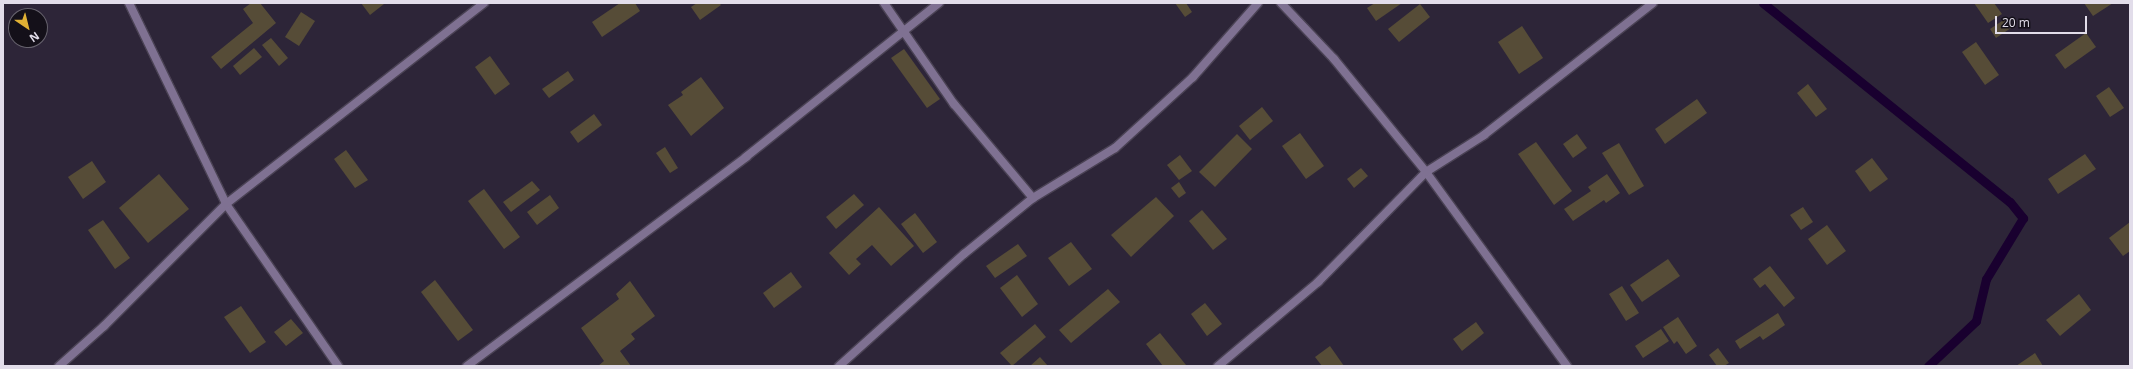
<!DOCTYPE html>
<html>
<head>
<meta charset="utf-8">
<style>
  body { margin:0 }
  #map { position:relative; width:2133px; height:369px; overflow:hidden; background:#2d2538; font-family:"Open Sans",sans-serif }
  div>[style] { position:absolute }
  .stream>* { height:9px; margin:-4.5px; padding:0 4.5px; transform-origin:4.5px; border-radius:4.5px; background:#19002f }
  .building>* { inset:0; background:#564c37 }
  .roads { filter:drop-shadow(1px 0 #4a4254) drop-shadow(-1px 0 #4a4254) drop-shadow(0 1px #4a4254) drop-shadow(0 -1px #4a4254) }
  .minor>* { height:8px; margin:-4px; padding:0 4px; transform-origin:4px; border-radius:4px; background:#7f7192 }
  span { translate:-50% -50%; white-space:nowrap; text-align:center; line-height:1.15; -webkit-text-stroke:3.5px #141019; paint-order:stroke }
  .frame { position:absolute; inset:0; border:4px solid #e2ddea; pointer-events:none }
  .north { position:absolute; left:8px; top:8px; width:40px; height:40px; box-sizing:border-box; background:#141019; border:1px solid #66626d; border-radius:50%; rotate:145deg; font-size:11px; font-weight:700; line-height:16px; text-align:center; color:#e2ddea }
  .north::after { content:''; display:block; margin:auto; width:14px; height:18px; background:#e0b034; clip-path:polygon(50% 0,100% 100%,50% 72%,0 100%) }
  .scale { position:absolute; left:1995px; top:16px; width:92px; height:18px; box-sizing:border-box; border:2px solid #e2ddea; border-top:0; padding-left:5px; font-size:12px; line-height:14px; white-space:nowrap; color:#e2ddea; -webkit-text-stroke:3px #141019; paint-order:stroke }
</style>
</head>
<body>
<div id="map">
  <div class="stream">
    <i style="left:1763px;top:3px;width:317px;rotate:38.9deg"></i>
    <i style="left:2010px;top:202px;width:21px;rotate:51deg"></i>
    <i style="left:2023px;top:218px;width:71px;rotate:121.2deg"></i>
    <i style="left:1986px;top:279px;width:43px;rotate:103.4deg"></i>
    <i style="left:1976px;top:321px;width:66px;rotate:136.8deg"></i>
  </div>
  <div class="building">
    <i style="clip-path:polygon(251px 3px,260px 3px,276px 23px,221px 69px,211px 57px,253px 23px,243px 9px)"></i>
    <i style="clip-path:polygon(361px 3px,383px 3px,384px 4px,370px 15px)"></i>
    <i style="clip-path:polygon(620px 3px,635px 3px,640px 11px,602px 37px,592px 22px)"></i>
    <i style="clip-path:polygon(697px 3px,719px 3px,721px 5px,700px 20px,691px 7px)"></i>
    <i style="clip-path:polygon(1175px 3px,1186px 3px,1192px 12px,1185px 17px)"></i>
    <i style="clip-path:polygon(1375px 3px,1402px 3px,1376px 21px,1367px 8px)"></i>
    <i style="clip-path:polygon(1974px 3px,1994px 3px,2002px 14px,1988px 23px)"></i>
    <i style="clip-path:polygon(2084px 3px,2113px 3px,2093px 16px)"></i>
    <i style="clip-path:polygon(1420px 4px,1430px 17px,1399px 42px,1388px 29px)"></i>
    <i style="clip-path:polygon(301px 12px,315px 21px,299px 46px,285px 37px)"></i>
    <i style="clip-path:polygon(2005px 19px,2011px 28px,1996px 38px,1990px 29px)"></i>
    <i style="clip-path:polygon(1522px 26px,1543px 58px,1519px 74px,1498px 42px)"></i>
    <i style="clip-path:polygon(2086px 33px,2096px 47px,2065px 69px,2055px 55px)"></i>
    <i style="clip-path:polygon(271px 38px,288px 58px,279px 66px,262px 45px)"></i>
    <i style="clip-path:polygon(1976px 42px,1999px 75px,1985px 85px,1962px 52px)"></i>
    <i style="clip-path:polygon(254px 48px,262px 57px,240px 75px,233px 66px)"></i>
    <i style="clip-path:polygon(904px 49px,940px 99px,927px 108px,891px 58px)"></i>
    <i style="clip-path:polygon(490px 56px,510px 84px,495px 95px,475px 67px)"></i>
    <i style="clip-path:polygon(568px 71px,574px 80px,549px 98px,542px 89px)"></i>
    <i style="clip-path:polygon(701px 77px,724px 108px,691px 136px,668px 105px,683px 95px,681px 92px)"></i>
    <i style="clip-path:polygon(1808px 84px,1827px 109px,1816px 117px,1797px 93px)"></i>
    <i style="clip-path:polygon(2109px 87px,2124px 108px,2110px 117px,2096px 96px)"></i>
    <i style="clip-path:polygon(1697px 99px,1707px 113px,1665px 144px,1655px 129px)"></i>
    <i style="clip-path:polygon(1262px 107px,1273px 121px,1250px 140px,1239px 126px)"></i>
    <i style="clip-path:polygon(594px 114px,602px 125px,578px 143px,570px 132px)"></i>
    <i style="clip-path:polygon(1300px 133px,1324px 166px,1306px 179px,1282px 146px)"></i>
    <i style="clip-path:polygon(1237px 134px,1252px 149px,1215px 187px,1199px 172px)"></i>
    <i style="clip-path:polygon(1577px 134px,1587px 148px,1573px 158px,1563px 144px)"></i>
    <i style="clip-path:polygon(1536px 142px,1572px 191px,1554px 205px,1518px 154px)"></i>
    <i style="clip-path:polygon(1619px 143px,1644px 186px,1629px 195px,1602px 153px)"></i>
    <i style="clip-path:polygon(665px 147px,678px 168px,670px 173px,656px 153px)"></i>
    <i style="clip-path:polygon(346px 150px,368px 180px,355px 188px,334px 159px)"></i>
    <i style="clip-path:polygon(2085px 154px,2096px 169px,2058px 194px,2048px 179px)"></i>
    <i style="clip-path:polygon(1180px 155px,1192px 171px,1179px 180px,1167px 165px)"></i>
    <i style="clip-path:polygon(1872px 158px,1888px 179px,1870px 192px,1855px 171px)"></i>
    <i style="clip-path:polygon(92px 161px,106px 182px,83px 199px,68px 177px)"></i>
    <i style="clip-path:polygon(1361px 168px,1368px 176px,1354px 188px,1347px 179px)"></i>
    <i style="clip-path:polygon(159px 174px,189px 209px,148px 243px,119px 208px)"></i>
    <i style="clip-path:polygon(1607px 174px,1620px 193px,1606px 203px,1604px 200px,1573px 221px,1564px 209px,1591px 191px,1588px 187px)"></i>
    <i style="clip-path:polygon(532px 181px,540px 190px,511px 212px,503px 202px)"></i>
    <i style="clip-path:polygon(1179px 182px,1186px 193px,1179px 198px,1171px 188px)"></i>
    <i style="clip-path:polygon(484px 189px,520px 237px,504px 249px,468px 201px)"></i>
    <i style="clip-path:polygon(854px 194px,864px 205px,836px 229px,826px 217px)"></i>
    <i style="clip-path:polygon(550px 195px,559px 208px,537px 225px,527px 212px)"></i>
    <i style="clip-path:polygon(1156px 197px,1174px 216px,1131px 257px,1111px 235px)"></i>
    <i style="clip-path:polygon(879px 207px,914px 246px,891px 266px,872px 245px,856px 259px,861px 264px,849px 275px,829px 253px)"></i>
    <i style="clip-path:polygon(1803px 207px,1813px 222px,1801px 230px,1790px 215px)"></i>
    <i style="clip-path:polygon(1202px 210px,1227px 239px,1213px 250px,1189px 221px)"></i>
    <i style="clip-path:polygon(915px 213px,937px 242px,923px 253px,901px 224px)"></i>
    <i style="clip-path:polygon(103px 220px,130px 258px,115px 269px,88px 230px)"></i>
    <i style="clip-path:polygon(2130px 222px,2130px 251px,2123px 256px,2109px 238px)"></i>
    <i style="clip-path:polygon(1827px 225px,1846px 251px,1827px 265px,1808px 239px)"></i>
    <i style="clip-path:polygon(1071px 242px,1092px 269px,1069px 286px,1048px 258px)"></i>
    <i style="clip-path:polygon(1018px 244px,1027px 256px,995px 278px,986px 266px)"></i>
    <i style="clip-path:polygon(1668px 259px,1680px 276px,1642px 302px,1630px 285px)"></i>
    <i style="clip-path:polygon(1770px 266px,1795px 298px,1784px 307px,1765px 284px,1760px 288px,1753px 279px)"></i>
    <i style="clip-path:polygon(791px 272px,802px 287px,774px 308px,763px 293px)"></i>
    <i style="clip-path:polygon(1017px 275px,1038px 304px,1022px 317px,1000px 288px)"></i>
    <i style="clip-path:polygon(435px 280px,473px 330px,458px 341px,421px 292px)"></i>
    <i style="clip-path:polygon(630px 281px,655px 316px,631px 334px,635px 339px,620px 351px,631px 366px,598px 366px,604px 361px,581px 328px,619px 299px,616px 294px)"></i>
    <i style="clip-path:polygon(1622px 286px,1639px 313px,1626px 321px,1609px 294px)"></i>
    <i style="clip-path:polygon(1108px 289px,1120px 302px,1071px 343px,1059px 330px)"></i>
    <i style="clip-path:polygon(2079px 294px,2091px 310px,2060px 336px,2046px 320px)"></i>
    <i style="clip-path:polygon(1205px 303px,1222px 324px,1207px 336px,1191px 314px)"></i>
    <i style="clip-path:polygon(241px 306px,266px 342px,250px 353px,224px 317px)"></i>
    <i style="clip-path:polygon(1778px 313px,1785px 325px,1763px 340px,1760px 336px,1740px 349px,1735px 341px)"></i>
    <i style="clip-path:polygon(1678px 317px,1697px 346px,1686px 354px,1677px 341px,1674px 344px,1663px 327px)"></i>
    <i style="clip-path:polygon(291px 319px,303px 333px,286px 346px,274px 332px)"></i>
    <i style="clip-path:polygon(1476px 322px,1484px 333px,1462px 351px,1453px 339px)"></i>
    <i style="clip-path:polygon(1035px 324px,1046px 337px,1012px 366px,1000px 353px)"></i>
    <i style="clip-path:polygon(1661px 329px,1669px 341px,1643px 358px,1635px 346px)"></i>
    <i style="clip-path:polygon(1160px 333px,1186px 365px,1185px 366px,1163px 366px,1146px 344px)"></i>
    <i style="clip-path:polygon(1330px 346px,1344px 366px,1322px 366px,1315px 357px)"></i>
    <i style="clip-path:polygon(1718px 348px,1729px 363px,1724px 366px,1717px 366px,1709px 355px)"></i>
    <i style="clip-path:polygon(2035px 353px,2043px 366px,2016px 366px)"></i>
    <i style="clip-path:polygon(1040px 357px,1048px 366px,1030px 366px)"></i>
  </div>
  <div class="roads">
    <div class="minor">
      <i style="left:129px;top:3px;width:223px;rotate:64.2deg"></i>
      <i style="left:226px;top:204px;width:197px;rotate:55.3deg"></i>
      <i style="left:884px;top:3px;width:123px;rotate:55.3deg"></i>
      <i style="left:954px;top:104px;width:123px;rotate:50deg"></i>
      <i style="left:1281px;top:3px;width:77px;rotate:46.6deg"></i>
      <i style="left:1334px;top:59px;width:146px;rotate:50.8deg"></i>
      <i style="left:1426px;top:172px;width:240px;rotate:54deg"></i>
      <i style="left:59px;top:366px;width:60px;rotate:-41.6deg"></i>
      <i style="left:104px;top:326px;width:173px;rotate:-45deg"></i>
      <i style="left:226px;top:204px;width:327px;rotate:-37.9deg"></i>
      <i style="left:467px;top:366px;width:349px;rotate:-36.8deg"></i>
      <i style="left:746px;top:157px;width:247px;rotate:-38.6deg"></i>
      <i style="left:839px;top:366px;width:168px;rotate:-41.9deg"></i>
      <i style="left:964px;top:254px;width:89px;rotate:-39.1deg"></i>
      <i style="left:1033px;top:198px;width:96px;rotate:-31.4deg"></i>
      <i style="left:1115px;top:148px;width:105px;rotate:-42.3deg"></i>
      <i style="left:1193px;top:77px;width:98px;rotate:-48.7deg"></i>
      <i style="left:1218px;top:366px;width:131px;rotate:-40deg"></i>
      <i style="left:1318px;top:282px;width:154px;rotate:-45.5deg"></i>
      <i style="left:1426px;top:172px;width:69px;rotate:-32.5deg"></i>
      <i style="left:1484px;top:135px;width:214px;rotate:-38deg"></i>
    </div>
  </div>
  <div class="frame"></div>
  <div class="north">N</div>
  <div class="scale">20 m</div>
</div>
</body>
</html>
